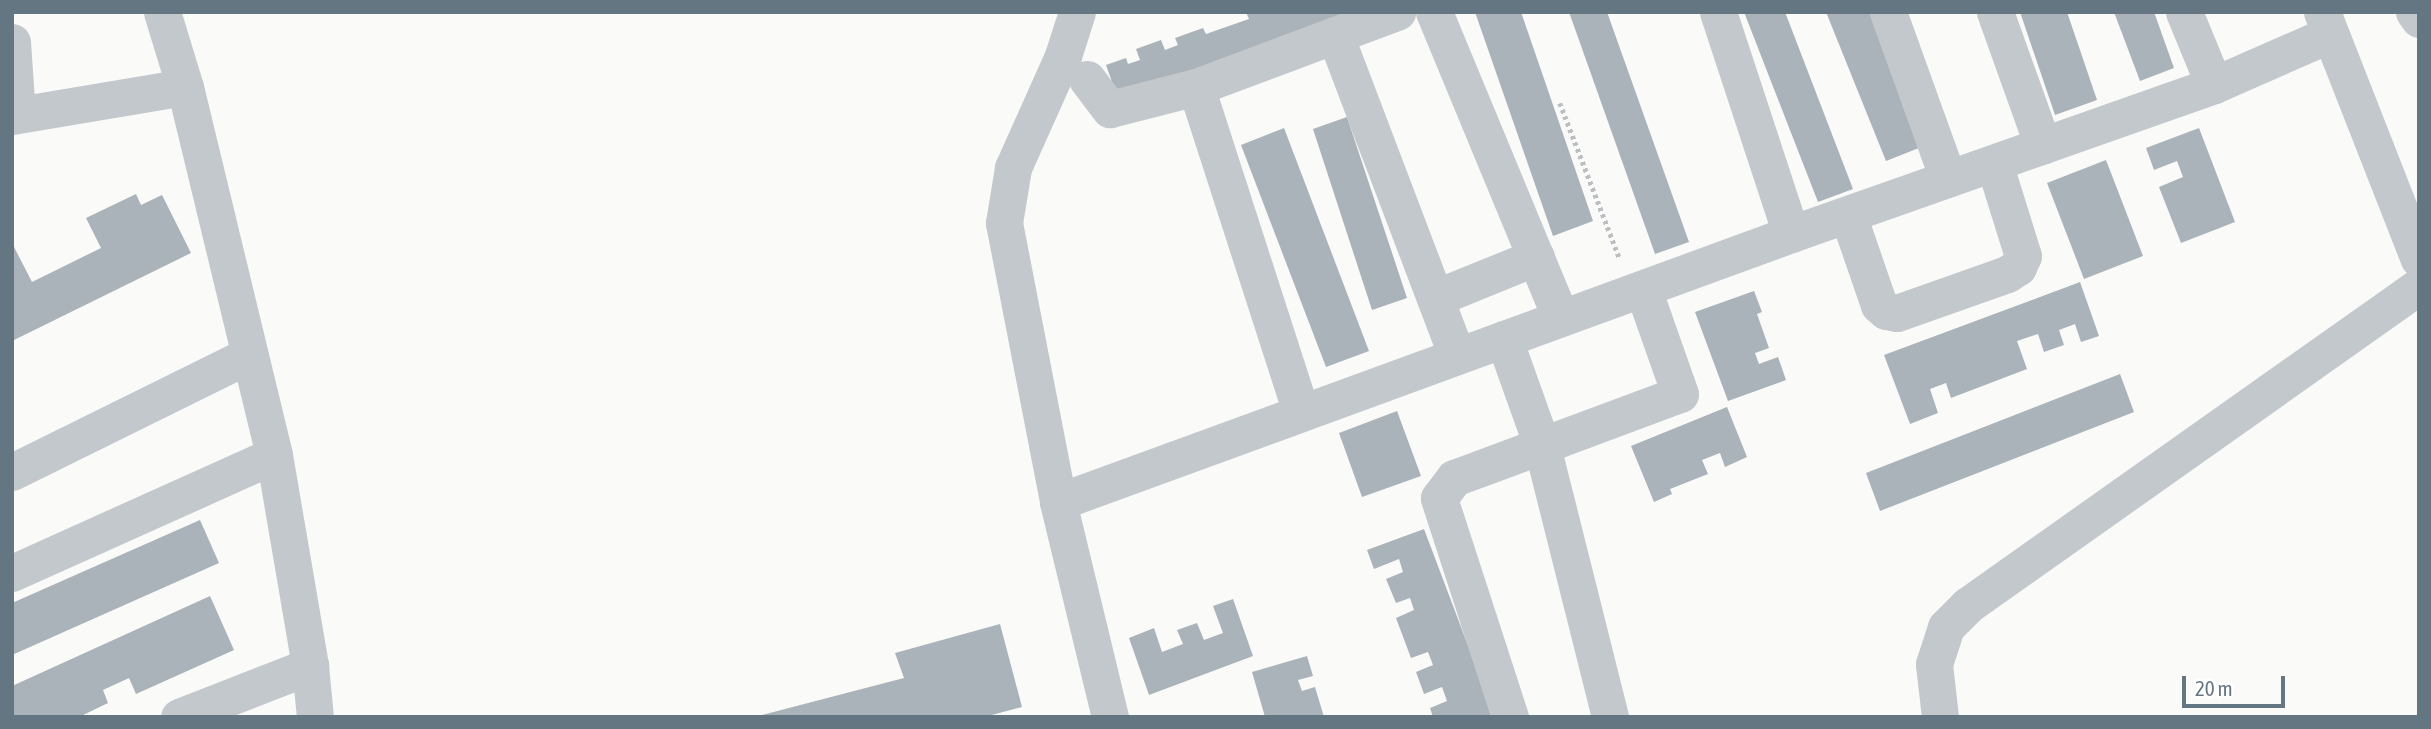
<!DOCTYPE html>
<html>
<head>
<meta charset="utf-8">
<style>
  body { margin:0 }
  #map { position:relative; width:2431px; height:729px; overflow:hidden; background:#fafaf8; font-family:"Asap Condensed",sans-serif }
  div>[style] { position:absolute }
  .building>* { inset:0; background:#aab3b9 }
  .path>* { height:4.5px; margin-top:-2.25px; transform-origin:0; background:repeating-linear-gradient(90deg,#bbbfc2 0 3.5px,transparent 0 7px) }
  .minor>* { height:37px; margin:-18.5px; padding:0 18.5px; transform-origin:18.5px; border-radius:18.5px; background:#c3c8cc }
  span { translate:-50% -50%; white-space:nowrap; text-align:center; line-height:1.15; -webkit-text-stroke:7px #fff; paint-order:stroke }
  .frame { position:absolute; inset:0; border:14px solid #657683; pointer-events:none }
  .scale { position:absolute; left:2182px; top:676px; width:103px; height:32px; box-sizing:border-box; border:4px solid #657683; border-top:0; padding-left:9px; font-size:21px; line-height:24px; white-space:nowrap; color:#657683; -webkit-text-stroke:5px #fff; paint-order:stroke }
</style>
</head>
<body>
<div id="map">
  <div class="building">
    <i style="clip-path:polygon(1246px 12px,1372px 12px,1119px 101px,1106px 65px,1126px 58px,1128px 64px,1140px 60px,1136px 49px,1161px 40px,1165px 50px,1178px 45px,1175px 38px,1203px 28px,1206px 34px,1249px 19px)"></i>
    <i style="clip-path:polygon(1475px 12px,1521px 12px,1593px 221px,1553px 236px)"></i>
    <i style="clip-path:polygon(1569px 12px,1607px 12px,1689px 242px,1655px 254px)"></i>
    <i style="clip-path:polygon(1744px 12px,1785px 12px,1853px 189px,1818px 202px)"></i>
    <i style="clip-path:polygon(1826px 12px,1876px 12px,1929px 144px,1886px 161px)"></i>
    <i style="clip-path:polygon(2020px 12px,2067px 12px,2097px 100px,2055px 115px)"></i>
    <i style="clip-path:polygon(2114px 12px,2154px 12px,2174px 68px,2140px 81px)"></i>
    <i style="clip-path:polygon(1347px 117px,1407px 298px,1372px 310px,1313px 129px)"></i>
    <i style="clip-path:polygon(1284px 128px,1369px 351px,1326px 367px,1241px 145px)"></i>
    <i style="clip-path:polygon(2199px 128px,2235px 222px,2181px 243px,2159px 187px,2183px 177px,2177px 161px,2154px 170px,2146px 148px)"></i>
    <i style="clip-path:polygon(2106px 160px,2143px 256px,2084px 279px,2047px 183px)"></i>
    <i style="clip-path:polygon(136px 194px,141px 205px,162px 195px,191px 253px,12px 341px,12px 243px,32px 282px,101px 248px,86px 218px)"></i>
    <i style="clip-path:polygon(2080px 282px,2099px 336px,2081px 342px,2075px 324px,2059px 330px,2064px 345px,2044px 352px,2038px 334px,2017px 341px,2027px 369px,1951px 398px,1946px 383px,1930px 389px,1938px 413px,1910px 424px,1884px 355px)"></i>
    <i style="clip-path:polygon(1754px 291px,1762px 312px,1757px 314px,1769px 348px,1755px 353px,1759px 364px,1778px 357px,1786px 380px,1728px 401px,1695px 312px)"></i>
    <i style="clip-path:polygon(2120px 374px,2134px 412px,1880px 511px,1866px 473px)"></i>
    <i style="clip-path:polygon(1727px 407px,1747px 457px,1725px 467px,1720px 453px,1702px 460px,1708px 474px,1670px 489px,1672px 494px,1654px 502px,1631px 446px)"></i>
    <i style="clip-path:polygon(1397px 411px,1421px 476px,1362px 497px,1339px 433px)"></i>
    <i style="clip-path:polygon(200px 520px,219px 563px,12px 655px,12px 603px)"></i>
    <i style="clip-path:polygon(1424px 529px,1495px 717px,1433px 717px,1430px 708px,1447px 701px,1442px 687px,1424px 694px,1416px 672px,1433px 665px,1428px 652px,1411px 658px,1396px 618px,1414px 610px,1410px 598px,1396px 603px,1386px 579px,1403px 572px,1399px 559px,1374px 569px,1367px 550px)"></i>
    <i style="clip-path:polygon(210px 596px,234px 650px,136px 694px,129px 678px,103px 690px,108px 703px,79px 717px,12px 717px,12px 686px)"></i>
    <i style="clip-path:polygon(1233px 599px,1253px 656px,1149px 695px,1129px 638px,1154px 628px,1162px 652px,1183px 644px,1177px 630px,1197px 623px,1204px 640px,1223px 633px,1213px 606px)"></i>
    <i style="clip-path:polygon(1000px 624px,1022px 707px,984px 717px,754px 717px,904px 678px,895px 653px)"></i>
    <i style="clip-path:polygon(1307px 656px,1313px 676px,1298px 680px,1302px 691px,1315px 687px,1324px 717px,1265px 717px,1252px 672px)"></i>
  </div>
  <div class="path">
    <i style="left:1560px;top:103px;width:167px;rotate:69deg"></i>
  </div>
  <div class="minor">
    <i style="left:162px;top:12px;width:78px;rotate:73deg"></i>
    <i style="left:185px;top:87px;width:379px;rotate:76.4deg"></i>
    <i style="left:274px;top:455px;width:214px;rotate:80.3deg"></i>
    <i style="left:310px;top:666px;width:51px;rotate:84.4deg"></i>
    <i style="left:1077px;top:12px;width:46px;rotate:107.7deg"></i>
    <i style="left:1063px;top:56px;width:123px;rotate:114.1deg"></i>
    <i style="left:1013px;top:168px;width:56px;rotate:99.3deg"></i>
    <i style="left:1004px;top:223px;width:284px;rotate:79deg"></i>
    <i style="left:1058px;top:502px;width:221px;rotate:76.4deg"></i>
    <i style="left:1434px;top:12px;width:331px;rotate:67.5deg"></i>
    <i style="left:1718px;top:12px;width:234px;rotate:71.8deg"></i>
    <i style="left:1888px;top:12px;width:177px;rotate:70.2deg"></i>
    <i style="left:1995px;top:12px;width:142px;rotate:70.3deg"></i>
    <i style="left:2184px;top:12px;width:79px;rotate:67.7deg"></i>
    <i style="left:2322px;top:12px;width:265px;rotate:68.6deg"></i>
    <i style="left:2414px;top:12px;width:9px;rotate:54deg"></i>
    <i style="left:1335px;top:35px;width:343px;rotate:69.2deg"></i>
    <i style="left:12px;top:42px;width:73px;rotate:86.1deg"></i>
    <i style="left:1087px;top:79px;width:38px;rotate:53deg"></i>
    <i style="left:1110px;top:109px;width:89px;rotate:-14.3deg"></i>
    <i style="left:1196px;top:87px;width:215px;rotate:-20.5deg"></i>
    <i style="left:1196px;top:87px;width:342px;rotate:72.1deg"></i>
    <i style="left:12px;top:116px;width:175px;rotate:-9.5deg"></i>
    <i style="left:1848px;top:215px;width:95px;rotate:71deg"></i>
    <i style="left:1879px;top:305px;width:9px;rotate:41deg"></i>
    <i style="left:1886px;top:311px;width:11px;rotate:10deg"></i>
    <i style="left:1897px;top:313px;width:117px;rotate:-19.5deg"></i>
    <i style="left:2007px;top:274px;width:13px;rotate:-32deg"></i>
    <i style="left:2018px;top:267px;width:12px;rotate:-66deg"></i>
    <i style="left:2023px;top:256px;width:97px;rotate:-107.3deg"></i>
    <i style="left:1435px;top:298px;width:109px;rotate:-22.1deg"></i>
    <i style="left:1504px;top:339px;width:114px;rotate:70.4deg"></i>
    <i style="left:1542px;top:446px;width:279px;rotate:75.9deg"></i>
    <i style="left:12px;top:472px;width:264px;rotate:-26.3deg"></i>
    <i style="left:1058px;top:502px;width:780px;rotate:-20.08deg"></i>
    <i style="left:1791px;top:234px;width:448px;rotate:-19.4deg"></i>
    <i style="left:2214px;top:85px;width:127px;rotate:-23.7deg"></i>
    <i style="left:12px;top:573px;width:287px;rotate:-24.2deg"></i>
    <i style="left:179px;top:717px;width:141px;rotate:-21.3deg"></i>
    <i style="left:1510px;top:717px;width:230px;rotate:-108deg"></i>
    <i style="left:1439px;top:498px;width:25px;rotate:-53deg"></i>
    <i style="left:1454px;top:478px;width:241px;rotate:-20.4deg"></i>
    <i style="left:1680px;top:394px;width:111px;rotate:-109.4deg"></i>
    <i style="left:1940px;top:717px;width:53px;rotate:-96.5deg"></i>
    <i style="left:1934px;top:664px;width:39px;rotate:-72deg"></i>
    <i style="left:1946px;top:627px;width:31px;rotate:-45deg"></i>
    <i style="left:1968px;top:605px;width:552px;rotate:-35.27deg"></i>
  </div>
  <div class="frame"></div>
  <div class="scale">20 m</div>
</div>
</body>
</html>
